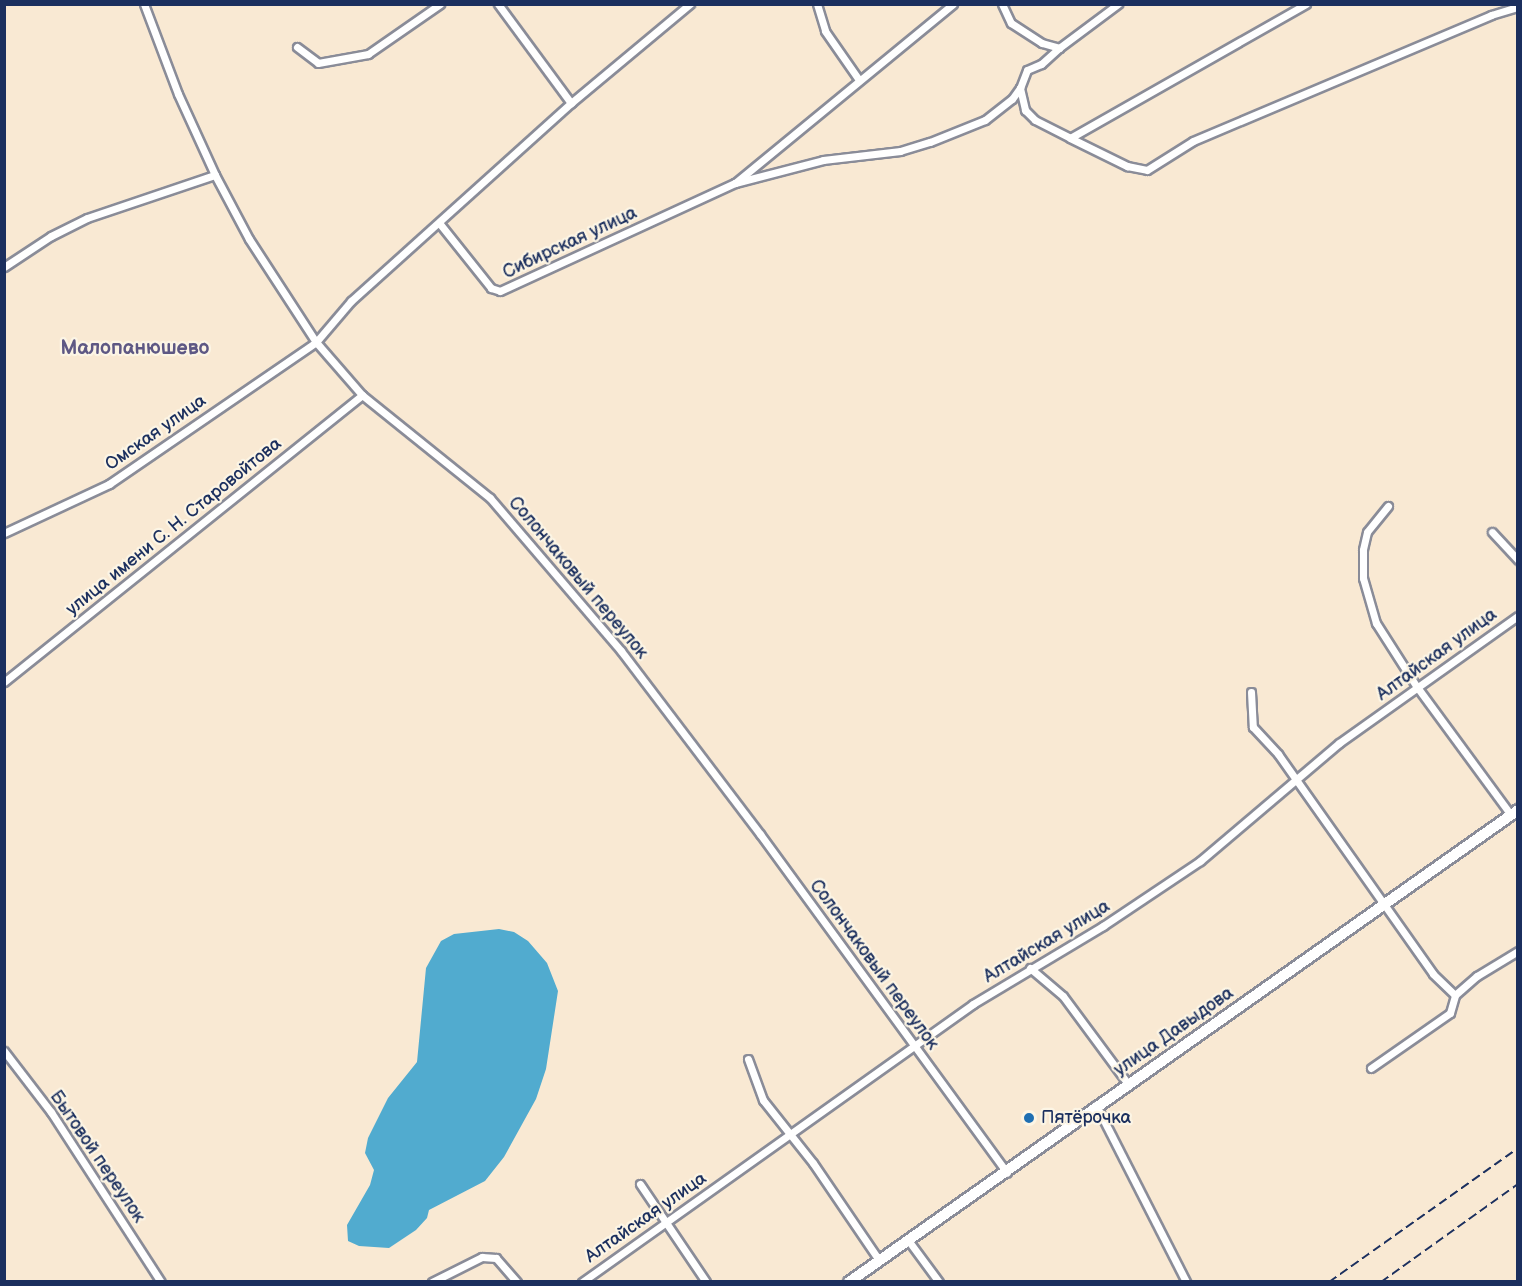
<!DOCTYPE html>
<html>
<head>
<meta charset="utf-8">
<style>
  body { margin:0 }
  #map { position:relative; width:1522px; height:1286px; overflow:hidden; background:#f9e9d3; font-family:"Balsamiq Sans",sans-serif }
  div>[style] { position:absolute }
  .water>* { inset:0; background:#51abcf }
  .roads { filter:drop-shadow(2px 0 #8a8c98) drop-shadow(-2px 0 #8a8c98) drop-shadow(0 2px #8a8c98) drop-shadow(0 -2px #8a8c98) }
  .minor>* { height:7px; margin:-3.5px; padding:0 3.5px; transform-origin:3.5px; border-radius:3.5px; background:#fff }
  .secondary>* { height:10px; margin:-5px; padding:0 5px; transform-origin:5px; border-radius:5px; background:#fff }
  .rail>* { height:2px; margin-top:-1px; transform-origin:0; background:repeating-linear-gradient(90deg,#1b2f5e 0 9px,transparent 0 13.5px) }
  .dots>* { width:16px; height:16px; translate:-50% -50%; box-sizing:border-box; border:3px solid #fcf5e5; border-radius:50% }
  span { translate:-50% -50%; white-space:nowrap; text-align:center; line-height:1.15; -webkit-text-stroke:4.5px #fcf5e5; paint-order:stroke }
  .street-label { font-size:18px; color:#1b2f5e }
  .poi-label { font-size:18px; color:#1b2f5e }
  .left { translate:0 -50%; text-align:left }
  .neighbourhood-label { font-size:20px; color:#5e5884; font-weight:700 }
  .frame { position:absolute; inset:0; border:6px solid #1b2f5e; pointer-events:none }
</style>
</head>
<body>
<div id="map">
  <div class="water">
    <i style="clip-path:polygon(499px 929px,514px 932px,528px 941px,547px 963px,558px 991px,546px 1069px,536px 1099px,504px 1157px,485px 1181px,429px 1210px,427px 1218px,416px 1230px,389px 1248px,359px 1246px,348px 1241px,347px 1225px,370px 1185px,374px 1170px,365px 1153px,368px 1138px,388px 1098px,417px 1062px,426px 968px,441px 941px,454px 934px)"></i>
  </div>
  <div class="roads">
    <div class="minor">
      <i style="left:144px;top:4px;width:96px;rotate:69.3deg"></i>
      <i style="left:178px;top:94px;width:89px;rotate:65.4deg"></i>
      <i style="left:215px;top:175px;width:72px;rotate:62deg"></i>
      <i style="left:249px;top:239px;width:123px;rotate:57deg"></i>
      <i style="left:316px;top:342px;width:70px;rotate:49deg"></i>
      <i style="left:362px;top:395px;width:164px;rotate:38.8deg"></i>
      <i style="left:490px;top:498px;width:201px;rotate:49.4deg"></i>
      <i style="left:621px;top:651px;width:230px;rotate:52.8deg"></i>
      <i style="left:760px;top:834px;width:419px;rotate:53.9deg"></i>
      <i style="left:498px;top:4px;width:123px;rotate:53.6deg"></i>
      <i style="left:817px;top:4px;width:28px;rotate:73deg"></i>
      <i style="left:825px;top:31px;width:60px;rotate:55.2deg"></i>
      <i style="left:953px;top:4px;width:282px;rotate:140.6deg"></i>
      <i style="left:735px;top:183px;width:91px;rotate:-14.6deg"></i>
      <i style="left:823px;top:160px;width:78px;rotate:-6.7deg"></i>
      <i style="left:900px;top:151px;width:31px;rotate:-17deg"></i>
      <i style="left:930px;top:142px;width:59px;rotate:-21.8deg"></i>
      <i style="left:985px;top:120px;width:34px;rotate:-38deg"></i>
      <i style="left:1012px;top:99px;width:14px;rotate:-54deg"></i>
      <i style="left:1002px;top:4px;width:21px;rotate:65deg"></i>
      <i style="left:1011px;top:23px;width:37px;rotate:33deg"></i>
      <i style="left:1042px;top:43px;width:18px;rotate:16deg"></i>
      <i style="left:1059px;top:48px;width:24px;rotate:138deg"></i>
      <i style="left:1041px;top:64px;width:15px;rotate:157deg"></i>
      <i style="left:1027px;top:70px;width:19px;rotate:111deg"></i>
      <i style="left:1020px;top:88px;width:23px;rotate:77deg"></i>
      <i style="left:1025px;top:110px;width:14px;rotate:45deg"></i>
      <i style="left:1035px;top:120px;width:39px;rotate:27deg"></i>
      <i style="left:1306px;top:4px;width:271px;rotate:150.4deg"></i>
      <i style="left:1070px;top:138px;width:64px;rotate:26.2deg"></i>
      <i style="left:1127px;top:166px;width:20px;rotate:11deg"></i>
      <i style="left:1147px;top:170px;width:54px;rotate:-32.2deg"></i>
      <i style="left:1193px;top:141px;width:324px;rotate:-22.9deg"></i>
      <i style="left:1491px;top:15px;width:28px;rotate:-17deg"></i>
      <i style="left:297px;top:47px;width:26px;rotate:37deg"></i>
      <i style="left:318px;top:63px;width:51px;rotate:-10.2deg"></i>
      <i style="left:368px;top:54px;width:88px;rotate:-34.8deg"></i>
      <i style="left:1059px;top:48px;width:74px;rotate:-36.7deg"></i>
      <i style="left:440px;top:224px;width:82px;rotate:51.4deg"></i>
      <i style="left:491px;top:288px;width:9px;rotate:18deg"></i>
      <i style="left:500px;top:291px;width:259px;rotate:-24.7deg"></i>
      <i style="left:4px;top:267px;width:56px;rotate:-33.4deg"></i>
      <i style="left:51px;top:236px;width:40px;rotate:-26.6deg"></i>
      <i style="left:87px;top:218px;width:135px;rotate:-18.6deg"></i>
      <i style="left:1388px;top:506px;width:33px;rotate:129deg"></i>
      <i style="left:1367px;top:532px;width:18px;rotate:103deg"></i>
      <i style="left:1363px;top:550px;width:28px;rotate:90deg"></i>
      <i style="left:1363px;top:578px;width:47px;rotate:73.9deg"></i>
      <i style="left:1376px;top:623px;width:76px;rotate:57.4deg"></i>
      <i style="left:1417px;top:687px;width:159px;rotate:53.7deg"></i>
      <i style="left:1492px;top:532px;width:38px;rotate:47deg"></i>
      <i style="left:4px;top:533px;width:116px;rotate:-25deg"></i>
      <i style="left:109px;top:484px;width:251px;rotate:-34.4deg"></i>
      <i style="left:316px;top:342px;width:54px;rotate:-49.5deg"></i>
      <i style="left:351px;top:301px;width:296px;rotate:-42deg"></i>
      <i style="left:571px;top:103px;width:155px;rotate:-39.8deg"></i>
      <i style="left:4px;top:682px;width:459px;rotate:-38.7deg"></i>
      <i style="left:1251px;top:692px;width:35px;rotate:87deg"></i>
      <i style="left:1253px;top:727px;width:37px;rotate:47deg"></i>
      <i style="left:1278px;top:754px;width:269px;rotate:54.8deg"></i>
      <i style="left:1433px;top:974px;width:30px;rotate:44deg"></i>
      <i style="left:1030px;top:968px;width:43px;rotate:40.3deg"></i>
      <i style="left:1063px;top:996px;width:109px;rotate:53.5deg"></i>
      <i style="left:4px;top:1051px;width:77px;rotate:52.4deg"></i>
      <i style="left:51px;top:1112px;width:202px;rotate:57.1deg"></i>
      <i style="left:748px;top:1059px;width:44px;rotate:69.9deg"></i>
      <i style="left:763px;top:1100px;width:80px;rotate:51.6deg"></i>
      <i style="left:813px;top:1163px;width:117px;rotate:55.8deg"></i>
      <i style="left:1371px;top:1068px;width:96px;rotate:-34.8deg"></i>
      <i style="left:1450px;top:1013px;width:19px;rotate:-74deg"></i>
      <i style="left:1455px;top:995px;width:29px;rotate:-41deg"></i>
      <i style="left:1477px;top:976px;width:48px;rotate:-31.4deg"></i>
      <i style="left:1096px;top:1105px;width:199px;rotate:63deg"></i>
      <i style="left:640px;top:1184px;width:118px;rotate:56deg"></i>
      <i style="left:908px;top:1240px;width:52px;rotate:53.6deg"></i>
      <i style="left:432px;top:1282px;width:56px;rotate:-26.6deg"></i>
      <i style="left:482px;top:1257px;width:14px;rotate:4deg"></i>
      <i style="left:496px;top:1258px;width:32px;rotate:49deg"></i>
      <i style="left:582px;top:1282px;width:480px;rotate:-35.4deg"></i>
      <i style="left:973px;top:1004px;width:152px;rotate:-31deg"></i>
      <i style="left:1103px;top:926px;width:117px;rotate:-33.8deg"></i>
      <i style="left:1200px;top:861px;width:182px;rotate:-40.3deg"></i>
      <i style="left:1339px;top:743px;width:219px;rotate:-35.4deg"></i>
    </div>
    <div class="secondary">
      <i style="left:849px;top:1282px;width:819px;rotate:-35.2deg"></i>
    </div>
  </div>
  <div class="rail">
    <i style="left:1329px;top:1282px;width:232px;rotate:-35.3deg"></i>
    <i style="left:1381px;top:1282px;width:168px;rotate:-35.6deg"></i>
  </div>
  <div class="dots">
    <i style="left:1029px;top:1118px;background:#1f6fb2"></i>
  </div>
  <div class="street-label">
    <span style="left:570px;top:243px;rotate:-25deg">Сибирская улица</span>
    <span style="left:156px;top:433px;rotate:-35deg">Омская улица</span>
    <span style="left:174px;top:527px;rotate:-39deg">улица имени С. Н. Старовойтова</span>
    <span style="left:578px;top:578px;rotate:50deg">Солончаковый переулок</span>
    <span style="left:1437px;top:655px;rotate:-36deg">Алтайская улица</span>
    <span style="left:1047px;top:942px;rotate:-31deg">Алтайская улица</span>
    <span style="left:874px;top:965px;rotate:54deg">Солончаковый переулок</span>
    <span style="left:1174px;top:1032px;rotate:-35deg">улица Давыдова</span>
    <span style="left:97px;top:1157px;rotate:56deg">Бытовой переулок</span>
    <span style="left:646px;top:1218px;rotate:-35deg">Алтайская улица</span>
  </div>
  <div class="poi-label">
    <span class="left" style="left:1041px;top:1118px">Пятёрочка</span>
  </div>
  <div class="neighbourhood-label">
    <span style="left:135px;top:348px">Малопанюшево</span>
  </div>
  <div class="frame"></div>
</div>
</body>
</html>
